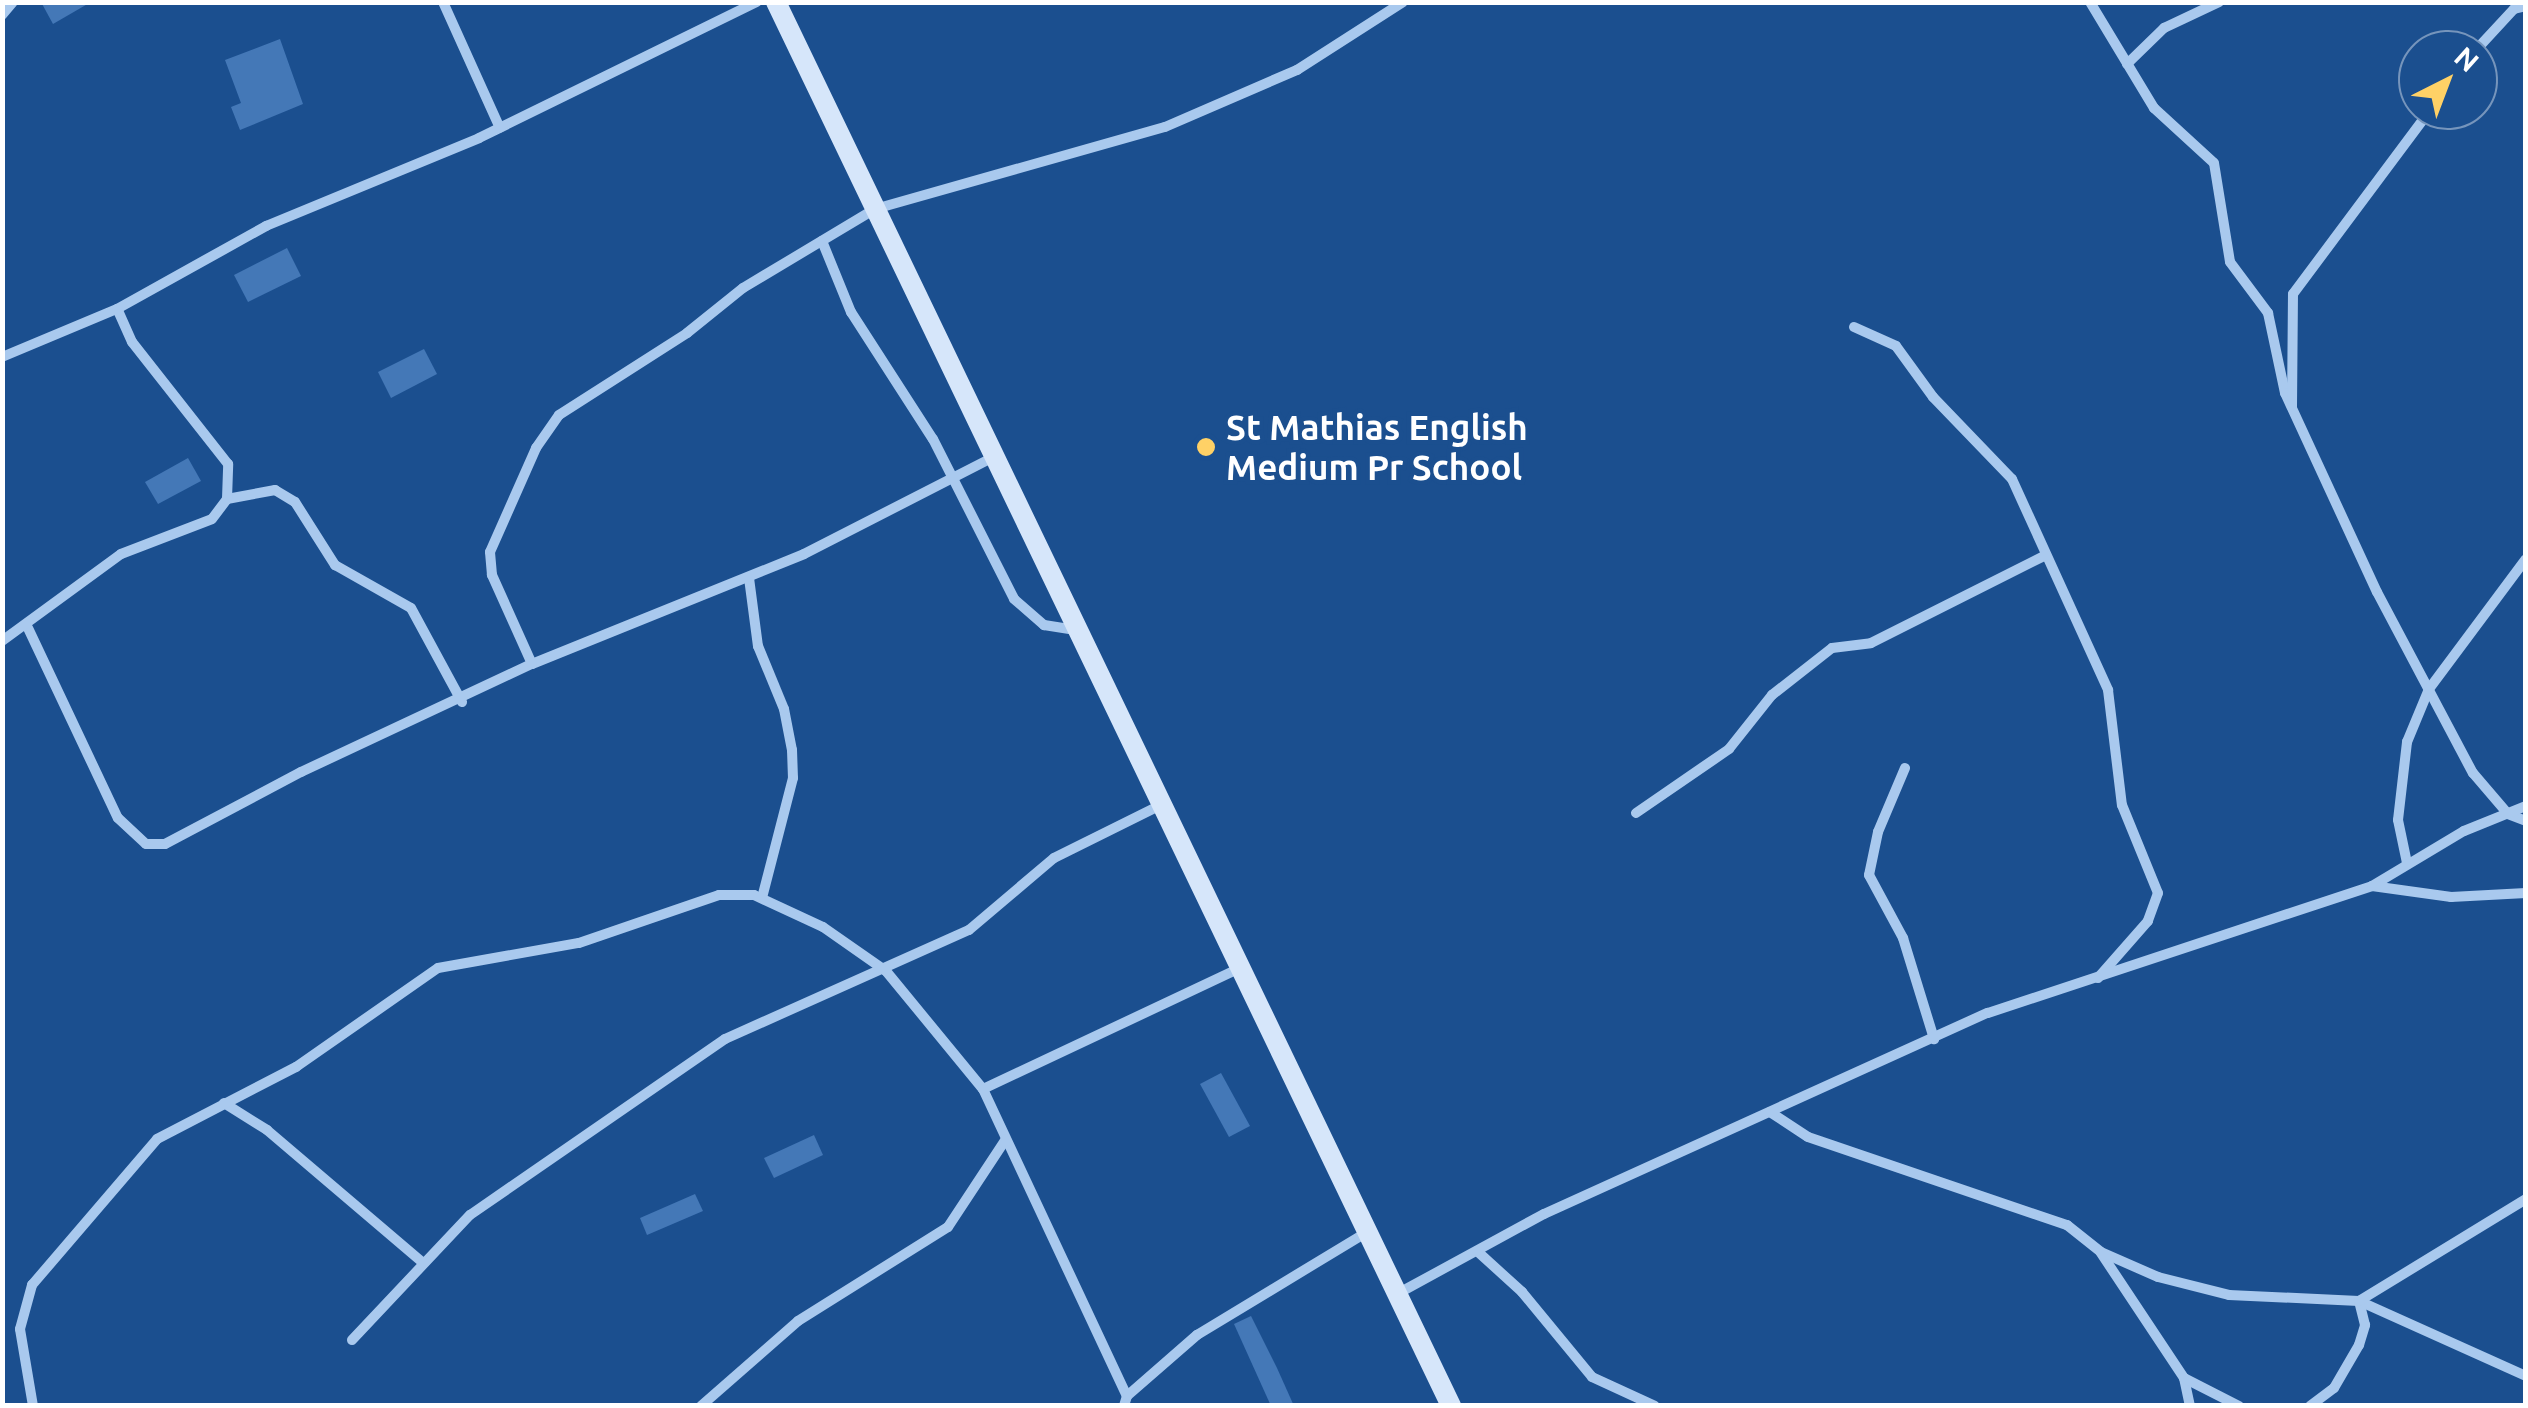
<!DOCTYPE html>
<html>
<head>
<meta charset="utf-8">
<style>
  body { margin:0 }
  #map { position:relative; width:2528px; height:1408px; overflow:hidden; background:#1b4f8f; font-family:Ubuntu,sans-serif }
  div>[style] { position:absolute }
  .building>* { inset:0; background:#4478b7 }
  .minor>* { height:10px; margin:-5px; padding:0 5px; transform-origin:5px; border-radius:5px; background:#a9c9ee }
  .secondary>* { height:20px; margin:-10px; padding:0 10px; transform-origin:10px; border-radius:10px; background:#d6e6fa }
  .dots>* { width:28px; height:28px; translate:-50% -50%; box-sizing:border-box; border:5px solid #1b4f8f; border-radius:50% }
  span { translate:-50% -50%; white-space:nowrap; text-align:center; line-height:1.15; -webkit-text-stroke:9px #1b4f8f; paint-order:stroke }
  .poi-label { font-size:35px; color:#fff; font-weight:700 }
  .left { translate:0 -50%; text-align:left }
  .frame { position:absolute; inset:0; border:5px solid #fff; pointer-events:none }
  .north { position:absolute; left:2398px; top:30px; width:100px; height:100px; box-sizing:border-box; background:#1b4f8f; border:2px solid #7695bc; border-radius:50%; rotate:42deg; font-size:28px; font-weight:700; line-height:40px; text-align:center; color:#fff }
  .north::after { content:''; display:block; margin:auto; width:35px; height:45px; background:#ffd166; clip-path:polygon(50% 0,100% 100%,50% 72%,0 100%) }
</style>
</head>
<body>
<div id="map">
  <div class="building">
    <i style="clip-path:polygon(41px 2px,91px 2px,53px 24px)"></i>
    <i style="clip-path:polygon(280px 39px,303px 104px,240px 130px,231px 107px,241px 103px,225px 60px)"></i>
    <i style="clip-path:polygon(287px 248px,301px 276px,248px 302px,234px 275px)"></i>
    <i style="clip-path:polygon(424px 349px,437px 374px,391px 398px,378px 372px)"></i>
    <i style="clip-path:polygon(188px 458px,201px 481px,158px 504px,145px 482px)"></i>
    <i style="clip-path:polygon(1221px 1073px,1250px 1126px,1229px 1137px,1200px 1084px)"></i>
    <i style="clip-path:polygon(814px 1135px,823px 1155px,774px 1178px,764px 1158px)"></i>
    <i style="clip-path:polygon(695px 1194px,703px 1211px,647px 1235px,640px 1218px)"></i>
    <i style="clip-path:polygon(1251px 1316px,1277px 1368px,1294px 1406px,1271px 1406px,1234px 1324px)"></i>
  </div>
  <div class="minor">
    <i style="left:443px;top:2px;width:138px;rotate:65.7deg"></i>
    <i style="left:2090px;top:2px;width:124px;rotate:58.9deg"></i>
    <i style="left:2154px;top:108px;width:81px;rotate:42.5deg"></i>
    <i style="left:2214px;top:163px;width:100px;rotate:80.8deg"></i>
    <i style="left:2230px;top:262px;width:64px;rotate:53.3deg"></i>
    <i style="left:2268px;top:313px;width:82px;rotate:78deg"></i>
    <i style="left:2285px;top:393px;width:219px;rotate:65.2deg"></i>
    <i style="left:2377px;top:592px;width:205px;rotate:62.1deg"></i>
    <i style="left:2473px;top:773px;width:54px;rotate:49.5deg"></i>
    <i style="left:2508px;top:814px;width:19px;rotate:21deg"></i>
    <i style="left:2px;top:15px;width:17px;rotate:-50deg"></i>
    <i style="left:2476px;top:50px;width:56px;rotate:-47.2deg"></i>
    <i style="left:2514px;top:9px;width:12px;rotate:-14deg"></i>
    <i style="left:2127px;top:64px;width:52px;rotate:-44.2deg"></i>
    <i style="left:2164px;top:28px;width:61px;rotate:-25.3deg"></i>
    <i style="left:822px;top:241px;width:77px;rotate:67.8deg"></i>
    <i style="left:851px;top:312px;width:151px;rotate:57.2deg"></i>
    <i style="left:933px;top:439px;width:179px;rotate:63.1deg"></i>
    <i style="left:1014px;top:599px;width:40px;rotate:41deg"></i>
    <i style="left:1044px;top:625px;width:32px;rotate:9deg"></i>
    <i style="left:1854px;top:327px;width:46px;rotate:24.3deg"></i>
    <i style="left:1896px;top:346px;width:63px;rotate:54deg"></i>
    <i style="left:1933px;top:397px;width:114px;rotate:46.1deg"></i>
    <i style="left:2012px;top:479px;width:232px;rotate:65.5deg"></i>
    <i style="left:2108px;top:690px;width:116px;rotate:83.1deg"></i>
    <i style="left:2122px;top:805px;width:95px;rotate:67.8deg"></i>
    <i style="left:2158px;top:893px;width:30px;rotate:110deg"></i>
    <i style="left:2148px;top:921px;width:76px;rotate:131.3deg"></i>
    <i style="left:2px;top:357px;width:125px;rotate:-22.7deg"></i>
    <i style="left:117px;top:309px;width:171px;rotate:-29.1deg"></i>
    <i style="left:266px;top:226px;width:230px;rotate:-22.4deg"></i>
    <i style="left:479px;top:138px;width:309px;rotate:-26.1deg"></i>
    <i style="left:2292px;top:407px;width:113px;rotate:-89.5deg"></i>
    <i style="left:2293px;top:294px;width:229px;rotate:-53.3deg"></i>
    <i style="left:227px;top:499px;width:49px;rotate:-10.6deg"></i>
    <i style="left:275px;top:490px;width:23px;rotate:31deg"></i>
    <i style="left:295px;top:502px;width:75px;rotate:57.6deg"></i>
    <i style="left:335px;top:565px;width:87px;rotate:29.5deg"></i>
    <i style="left:411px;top:608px;width:107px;rotate:61.5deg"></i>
    <i style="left:749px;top:578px;width:69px;rotate:82.5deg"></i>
    <i style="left:758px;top:646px;width:68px;rotate:67.6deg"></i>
    <i style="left:784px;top:709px;width:42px;rotate:79deg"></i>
    <i style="left:792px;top:750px;width:28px;rotate:88deg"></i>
    <i style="left:793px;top:778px;width:124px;rotate:104.5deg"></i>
    <i style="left:28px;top:628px;width:210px;rotate:64.7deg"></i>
    <i style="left:118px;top:818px;width:38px;rotate:43deg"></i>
    <i style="left:146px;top:844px;width:19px"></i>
    <i style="left:165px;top:844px;width:154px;rotate:-27.9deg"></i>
    <i style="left:301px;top:772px;width:255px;rotate:-25.1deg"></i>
    <i style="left:532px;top:664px;width:293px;rotate:-22deg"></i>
    <i style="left:804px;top:554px;width:211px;rotate:-27.1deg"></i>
    <i style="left:2px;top:641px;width:147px;rotate:-36.2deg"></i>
    <i style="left:121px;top:554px;width:97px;rotate:-21deg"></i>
    <i style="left:212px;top:519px;width:25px;rotate:-53deg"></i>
    <i style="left:227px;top:499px;width:35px;rotate:-88deg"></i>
    <i style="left:228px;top:464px;width:155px;rotate:-128.2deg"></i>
    <i style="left:132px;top:342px;width:36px;rotate:-114deg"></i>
    <i style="left:532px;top:664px;width:98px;rotate:-114.2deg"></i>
    <i style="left:492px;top:575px;width:23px;rotate:-95deg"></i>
    <i style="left:490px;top:552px;width:114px;rotate:-66.1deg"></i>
    <i style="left:536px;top:448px;width:40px;rotate:-55.1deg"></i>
    <i style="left:559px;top:415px;width:152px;rotate:-32.6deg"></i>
    <i style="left:687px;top:333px;width:72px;rotate:-38.8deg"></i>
    <i style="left:743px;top:288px;width:154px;rotate:-30.9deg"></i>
    <i style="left:875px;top:209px;width:301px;rotate:-15.8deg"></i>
    <i style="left:1165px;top:127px;width:144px;rotate:-23.4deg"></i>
    <i style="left:1297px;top:70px;width:126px;rotate:-32.7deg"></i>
    <i style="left:1905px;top:768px;width:69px;rotate:112.9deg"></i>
    <i style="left:1878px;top:832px;width:44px;rotate:101.8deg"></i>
    <i style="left:1869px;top:875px;width:72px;rotate:61.6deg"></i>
    <i style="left:1903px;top:938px;width:106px;rotate:72.9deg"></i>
    <i style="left:1636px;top:813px;width:113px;rotate:-34.5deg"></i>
    <i style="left:1729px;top:749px;width:69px;rotate:-51.5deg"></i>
    <i style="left:1772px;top:695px;width:76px;rotate:-38.1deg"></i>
    <i style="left:1832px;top:648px;width:39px;rotate:-7deg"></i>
    <i style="left:1871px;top:643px;width:196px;rotate:-26.7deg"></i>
    <i style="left:2407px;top:863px;width:44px;rotate:-101.8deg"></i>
    <i style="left:2398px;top:820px;width:79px;rotate:-83.4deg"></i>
    <i style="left:2407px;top:742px;width:57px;rotate:-67.5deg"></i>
    <i style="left:2429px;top:689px;width:162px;rotate:-53.3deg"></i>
    <i style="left:2372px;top:886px;width:80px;rotate:7.9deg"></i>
    <i style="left:2451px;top:897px;width:75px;rotate:-3.1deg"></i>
    <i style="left:983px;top:1089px;width:284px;rotate:-25.2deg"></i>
    <i style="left:224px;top:1103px;width:51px;rotate:32.1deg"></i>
    <i style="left:267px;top:1130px;width:204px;rotate:40.4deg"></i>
    <i style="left:1770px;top:1112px;width:45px;rotate:33.3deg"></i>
    <i style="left:1808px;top:1137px;width:274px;rotate:18.8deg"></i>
    <i style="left:2067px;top:1225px;width:43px;rotate:38.5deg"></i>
    <i style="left:2101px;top:1252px;width:62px;rotate:23.7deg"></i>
    <i style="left:2158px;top:1277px;width:73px;rotate:14.2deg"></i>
    <i style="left:2229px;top:1295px;width:130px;rotate:2.6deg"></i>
    <i style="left:2359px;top:1301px;width:183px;rotate:24.2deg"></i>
    <i style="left:1477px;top:1251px;width:61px;rotate:42.3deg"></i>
    <i style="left:1522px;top:1292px;width:110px;rotate:50.5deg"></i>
    <i style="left:1592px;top:1377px;width:69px;rotate:24.7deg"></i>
    <i style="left:2101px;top:1253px;width:150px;rotate:56.4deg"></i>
    <i style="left:2184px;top:1378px;width:29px;rotate:78deg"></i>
    <i style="left:1397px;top:1294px;width:167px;rotate:-28.6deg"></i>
    <i style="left:1544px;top:1214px;width:487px;rotate:-24.4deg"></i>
    <i style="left:1988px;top:1013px;width:404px;rotate:-18.3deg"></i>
    <i style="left:2372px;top:886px;width:107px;rotate:-30.9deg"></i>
    <i style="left:2464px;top:831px;width:67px;rotate:-22deg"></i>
    <i style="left:352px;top:1340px;width:172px;rotate:-46.7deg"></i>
    <i style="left:470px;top:1215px;width:310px;rotate:-34.6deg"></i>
    <i style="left:725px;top:1039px;width:267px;rotate:-24.1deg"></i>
    <i style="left:969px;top:930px;width:111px;rotate:-40.3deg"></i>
    <i style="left:1054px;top:858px;width:122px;rotate:-26.4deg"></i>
    <i style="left:2184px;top:1378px;width:62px;rotate:27deg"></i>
    <i style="left:1127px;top:1396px;width:93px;rotate:-41.1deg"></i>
    <i style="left:1197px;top:1335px;width:199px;rotate:-31.2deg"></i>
    <i style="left:33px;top:1406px;width:78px;rotate:-99.6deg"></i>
    <i style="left:20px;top:1329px;width:46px;rotate:-74.7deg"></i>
    <i style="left:32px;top:1285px;width:192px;rotate:-49.4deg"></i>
    <i style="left:157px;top:1139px;width:157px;rotate:-27.4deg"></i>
    <i style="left:296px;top:1067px;width:173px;rotate:-34.9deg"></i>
    <i style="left:438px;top:968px;width:143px;rotate:-10.1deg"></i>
    <i style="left:579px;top:943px;width:148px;rotate:-18.9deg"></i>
    <i style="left:719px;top:895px;width:35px"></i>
    <i style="left:754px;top:895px;width:76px;rotate:24.9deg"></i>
    <i style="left:823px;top:927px;width:77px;rotate:34.9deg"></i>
    <i style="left:886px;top:971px;width:153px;rotate:50.6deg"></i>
    <i style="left:983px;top:1089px;width:339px;rotate:64.9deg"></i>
    <i style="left:1127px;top:1396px;width:10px;rotate:107deg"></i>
    <i style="left:701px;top:1406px;width:129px;rotate:-41.2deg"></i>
    <i style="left:798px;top:1321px;width:177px;rotate:-32.1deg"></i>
    <i style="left:948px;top:1227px;width:105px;rotate:-56.6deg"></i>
    <i style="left:2310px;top:1406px;width:30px;rotate:-37deg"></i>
    <i style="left:2334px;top:1388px;width:50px;rotate:-59.8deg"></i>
    <i style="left:2359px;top:1345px;width:21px;rotate:-73deg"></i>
    <i style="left:2365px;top:1325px;width:25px;rotate:-104deg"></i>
    <i style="left:2359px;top:1301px;width:196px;rotate:-31.4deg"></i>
  </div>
  <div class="secondary">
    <i style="left:776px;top:2px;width:1558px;rotate:64.32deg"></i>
  </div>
  <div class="dots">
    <i style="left:1206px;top:447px;background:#ffd166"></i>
  </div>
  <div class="poi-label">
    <span class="left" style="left:1226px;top:447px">St Mathias English<br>Medium Pr School</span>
  </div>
  <div class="frame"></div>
  <div class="north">N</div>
</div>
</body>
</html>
